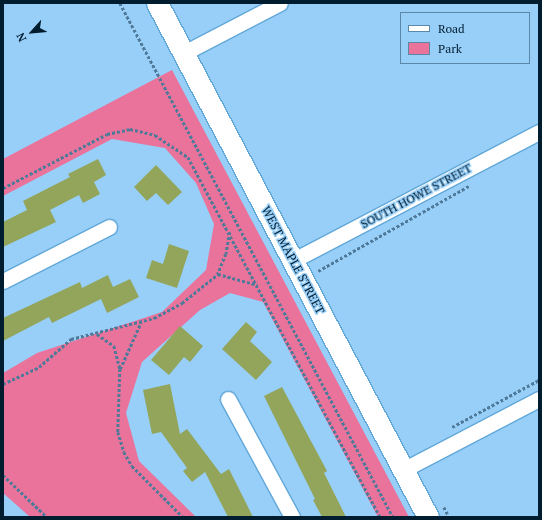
<!DOCTYPE html>
<html>
<head>
<meta charset="utf-8">
<style>
  body { margin:0 }
  #map { position:relative; width:542px; height:520px; overflow:hidden; background:#98cff8; font-family:"PT Serif",serif }
  div>[style] { position:absolute }
  .green>* { inset:0; background:#e9739a }
  .building>* { inset:0; background:#92a55b }
  .path>* { height:2.5px; margin-top:-1.25px; transform-origin:0; background:repeating-linear-gradient(90deg,#4f7998 0 3px,transparent 0 5px) }
  .roads { filter:drop-shadow(1px 0 #61a7d8) drop-shadow(-1px 0 #61a7d8) drop-shadow(0 1px #61a7d8) drop-shadow(0 -1px #61a7d8) }
  .street>* { height:15px; margin:-7.5px; padding:0 7.5px; transform-origin:7.5px; border-radius:7.5px; background:#fff }
  .secondary>* { height:21px; margin:-10.5px; padding:0 10.5px; transform-origin:10.5px; border-radius:10.5px; background:#fff }
  span { translate:-50% -50%; white-space:nowrap; text-align:center; line-height:1.15; -webkit-text-stroke:3px #98cff8; paint-order:stroke }
  .street-label { font-size:12px; color:#001d30 }
  .frame { position:absolute; inset:0; border:4px solid #001d30; pointer-events:none }
  .legend { position:absolute; left:400px; top:12px; width:130px; height:52px; box-sizing:border-box; background:#98cff8; border:1px solid #5b88a8; margin:0; padding:5px 7px; list-style:none; font-size:12px; color:#001d30 }
  .legend li { display:flex; align-items:center; gap:8px; height:20px }
  .legend b { width:20px; border:1px solid #5b88a8 }
  .north { position:absolute; left:12px; top:12px; width:40px; height:40px; -webkit-text-stroke:3px #98cff8; paint-order:stroke; rotate:243deg; font-size:11px; font-weight:700; line-height:16px; text-align:center; color:#001d30 }
  .north::after { content:''; display:block; margin:auto; width:14px; height:18px; background:#001d30; clip-path:polygon(50% 0,100% 100%,50% 72%,0 100%) }
</style>
</head>
<body>
<div id="map">
  <div class="green">
    <i style="clip-path:polygon(172px 70px,409px 517px,378px 517px,263px 302px,230px 293px,200px 310px,142px 362px,126px 413px,139px 461px,196px 517px,30px 517px,3px 493px,3px 373px,37px 353px,162px 312px,206px 270px,214px 224px,196px 183px,165px 148px,112px 139px,3px 196px,3px 159px)"></i>
  </div>
  <div class="building">
    <i style="clip-path:polygon(98px 159px,106px 175px,94px 182px,100px 194px,83px 203px,79px 195px,50px 210px,56px 222px,3px 247px,3px 222px,27px 210px,23px 201px,70px 177px,68px 174px)"></i>
    <i style="clip-path:polygon(156px 165px,182px 192px,168px 205px,156px 193px,147px 201px,134px 187px)"></i>
    <i style="clip-path:polygon(169px 244px,189px 251px,177px 288px,146px 278px,152px 260px,163px 264px)"></i>
    <i style="clip-path:polygon(108px 275px,113px 287px,130px 279px,139px 297px,107px 313px,101px 299px,52px 323px,49px 317px,3px 341px,3px 318px,80px 282px,82px 288px)"></i>
    <i style="clip-path:polygon(246px 322px,257px 332px,250px 341px,272px 362px,256px 380px,222px 349px)"></i>
    <i style="clip-path:polygon(180px 326px,203px 346px,190px 362px,184px 357px,169px 375px,151px 360px)"></i>
    <i style="clip-path:polygon(170px 384px,180px 434px,187px 429px,221px 474px,229px 469px,253px 517px,228px 517px,205px 472px,192px 482px,183px 471px,187px 468px,161px 432px,152px 434px,143px 390px)"></i>
    <i style="clip-path:polygon(282px 387px,327px 471px,324px 473px,346px 517px,322px 517px,313px 500px,315px 499px,264px 396px)"></i>
  </div>
  <div class="path">
    <i style="left:120px;top:3px;width:582px;rotate:62.03deg"></i>
    <i style="left:3px;top:188px;width:117px;rotate:-27.4deg"></i>
    <i style="left:107px;top:134px;width:24px;rotate:-12deg"></i>
    <i style="left:130px;top:129px;width:26px;rotate:13deg"></i>
    <i style="left:155px;top:135px;width:40px;rotate:34deg"></i>
    <i style="left:188px;top:157px;width:408px;rotate:61.9deg"></i>
    <i style="left:230px;top:232px;width:22px;rotate:100deg"></i>
    <i style="left:226px;top:254px;width:22px;rotate:112deg"></i>
    <i style="left:218px;top:274px;width:41px;rotate:15.4deg"></i>
    <i style="left:318px;top:271px;width:173px;rotate:-29.4deg"></i>
    <i style="left:97px;top:334px;width:21px;rotate:35deg"></i>
    <i style="left:114px;top:346px;width:24px;rotate:75deg"></i>
    <i style="left:120px;top:369px;width:51px;rotate:-65.9deg"></i>
    <i style="left:120px;top:369px;width:63px;rotate:91.8deg"></i>
    <i style="left:118px;top:432px;width:21px;rotate:73deg"></i>
    <i style="left:124px;top:452px;width:16px;rotate:60deg"></i>
    <i style="left:132px;top:466px;width:72px;rotate:45deg"></i>
    <i style="left:3px;top:384px;width:40px;rotate:-25deg"></i>
    <i style="left:39px;top:367px;width:43px;rotate:-41.2deg"></i>
    <i style="left:71px;top:339px;width:86px;rotate:-14.2deg"></i>
    <i style="left:154px;top:318px;width:32px;rotate:-28deg"></i>
    <i style="left:182px;top:303px;width:46px;rotate:-38.9deg"></i>
    <i style="left:452px;top:427px;width:99px;rotate:-28.4deg"></i>
    <i style="left:3px;top:475px;width:61px;rotate:43.7deg"></i>
    <i style="left:444px;top:507px;width:11px;rotate:63deg"></i>
  </div>
  <div class="roads">
    <div class="street">
      <i style="left:184px;top:53px;width:108px;rotate:-27.5deg"></i>
      <i style="left:294px;top:260px;width:276px;rotate:-27.6deg"></i>
      <i style="left:3px;top:281px;width:119px;rotate:-27deg"></i>
      <i style="left:228px;top:399px;width:134px;rotate:61.5deg"></i>
      <i style="left:403px;top:470px;width:153px;rotate:-27.6deg"></i>
    </div>
    <div class="secondary">
      <i style="left:157px;top:3px;width:581px;rotate:62.2deg"></i>
    </div>
  </div>
  <div class="street-label">
    <span style="left:416px;top:196px;rotate:-28deg">SOUTH HOWE STREET</span>
    <span style="left:293px;top:260px;rotate:62deg">WEST MAPLE STREET</span>
  </div>
  <div class="frame"></div>
  <ul class="legend">
  <li><b style="height:5px;background:#fff"></b>Road</li>
  <li><b style="height:11px;background:#e9739a"></b>Park</li>
  </ul>
  <div class="north">N</div>
</div>
</body>
</html>
